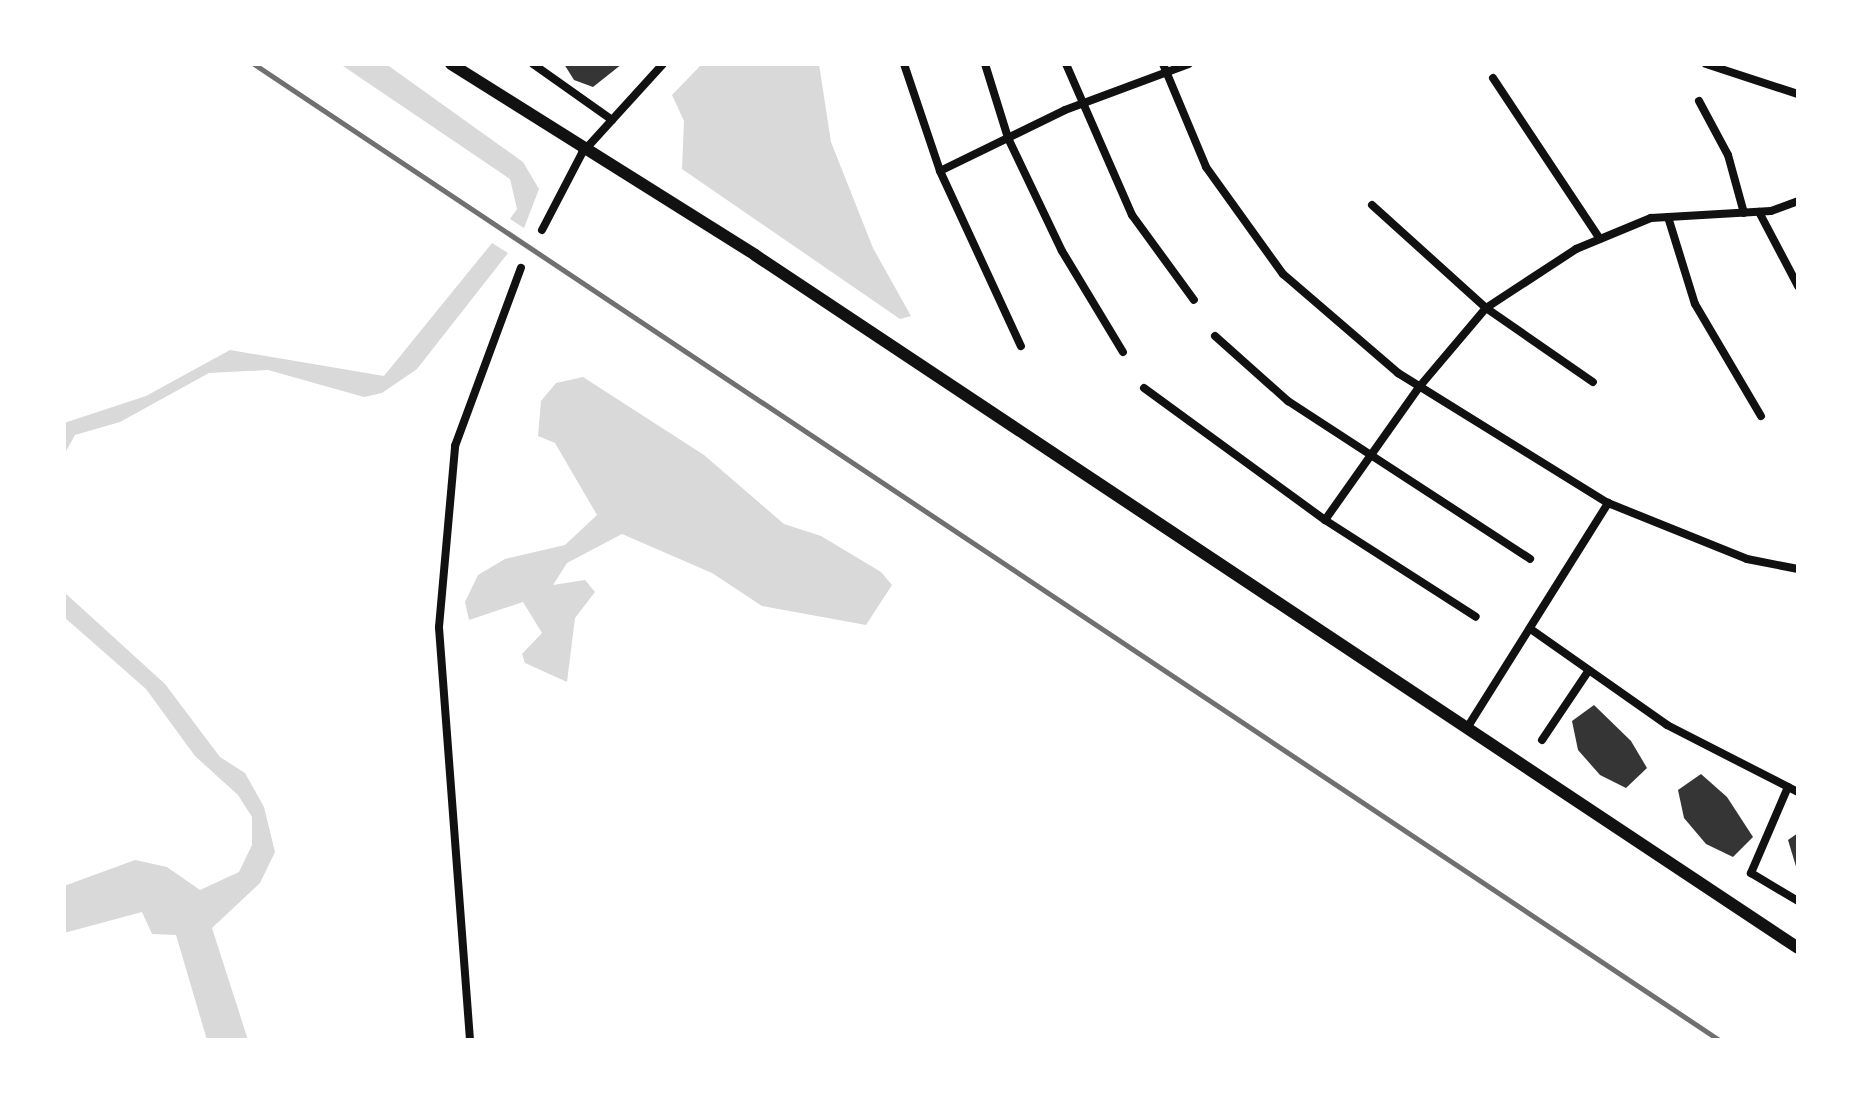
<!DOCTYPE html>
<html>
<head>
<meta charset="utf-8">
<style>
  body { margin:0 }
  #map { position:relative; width:1862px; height:1104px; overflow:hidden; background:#fff; font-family:Lato,sans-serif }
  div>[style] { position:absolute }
  .water>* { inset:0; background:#d9d9d9 }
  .building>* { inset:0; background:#353535 }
  .minor>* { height:8px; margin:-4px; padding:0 4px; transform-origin:4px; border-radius:4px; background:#111 }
  .secondary>* { height:12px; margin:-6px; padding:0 6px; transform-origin:6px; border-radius:6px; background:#111 }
  .rail>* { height:5px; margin:-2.5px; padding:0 2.5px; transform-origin:2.5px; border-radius:2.5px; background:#707070 }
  span { translate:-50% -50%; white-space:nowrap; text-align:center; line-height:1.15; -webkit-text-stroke:7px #fff; paint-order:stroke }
  .frame { position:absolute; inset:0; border:66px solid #fff; pointer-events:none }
</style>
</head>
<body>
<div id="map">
  <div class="water">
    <i style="clip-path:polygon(340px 64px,386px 64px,523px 162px,539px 189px,524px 228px,510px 219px,517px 209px,510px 179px)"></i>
    <i style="clip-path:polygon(702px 64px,819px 64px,831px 142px,873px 248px,911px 316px,900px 319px,682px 169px,684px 121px,672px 95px)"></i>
    <i style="clip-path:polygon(492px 243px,508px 253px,417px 369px,382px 393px,364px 397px,268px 370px,209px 373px,120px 422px,75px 435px,64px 455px,64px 423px,146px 396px,230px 350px,384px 376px)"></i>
    <i style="clip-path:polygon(583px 377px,704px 455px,784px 524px,821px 536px,881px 572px,892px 585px,866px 625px,762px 606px,712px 573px,622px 534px,567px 563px,553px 585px,585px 580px,595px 592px,575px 618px,567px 682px,525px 663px,522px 654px,542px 633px,523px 602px,469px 620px,465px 602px,478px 575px,505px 559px,565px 545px,597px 515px,555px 443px,538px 436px,541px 401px,556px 383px)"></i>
    <i style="clip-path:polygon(64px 592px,165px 684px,220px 757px,245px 773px,264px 807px,275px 852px,260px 883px,212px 928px,248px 1040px,207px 1040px,176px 935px,152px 934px,142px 912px,64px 933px,64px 886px,135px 860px,167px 867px,200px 890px,239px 872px,252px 845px,252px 817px,238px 795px,195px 756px,146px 689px,64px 617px)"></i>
  </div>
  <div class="building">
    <i style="clip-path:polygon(564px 64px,622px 64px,593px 87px,574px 80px)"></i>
    <i style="clip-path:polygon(1594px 705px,1631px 741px,1647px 768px,1626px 788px,1600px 775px,1578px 750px,1572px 721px)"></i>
    <i style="clip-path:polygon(1701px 774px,1727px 797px,1753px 837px,1733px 857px,1706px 844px,1684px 818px,1678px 790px)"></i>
    <i style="clip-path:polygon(1798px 833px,1798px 873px,1788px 840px)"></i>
  </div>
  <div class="minor">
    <i style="left:533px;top:64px;width:97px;rotate:35.3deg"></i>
    <i style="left:904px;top:64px;width:113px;rotate:71.4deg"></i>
    <i style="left:940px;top:171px;width:193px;rotate:65.2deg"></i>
    <i style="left:985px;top:64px;width:77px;rotate:72.7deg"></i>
    <i style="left:1008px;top:138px;width:125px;rotate:64.5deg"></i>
    <i style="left:1062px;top:251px;width:118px;rotate:58.9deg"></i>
    <i style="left:1066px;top:64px;width:165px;rotate:66.4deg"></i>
    <i style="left:1132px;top:215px;width:105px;rotate:53.9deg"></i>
    <i style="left:1163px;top:64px;width:112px;rotate:67.3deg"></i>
    <i style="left:1206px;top:167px;width:132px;rotate:54.3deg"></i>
    <i style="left:1283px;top:274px;width:152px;rotate:40.7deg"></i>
    <i style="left:1398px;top:373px;width:247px;rotate:31.8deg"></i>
    <i style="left:1608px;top:503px;width:150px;rotate:21.9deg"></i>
    <i style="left:1747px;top:559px;width:52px;rotate:11.1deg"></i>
    <i style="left:1706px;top:64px;width:97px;rotate:18.1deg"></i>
    <i style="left:1493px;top:78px;width:193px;rotate:56.4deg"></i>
    <i style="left:1699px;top:101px;width:61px;rotate:61.8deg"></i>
    <i style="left:1728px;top:155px;width:60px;rotate:74.6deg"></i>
    <i style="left:940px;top:171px;width:139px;rotate:-26deg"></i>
    <i style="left:1065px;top:110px;width:132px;rotate:-20.4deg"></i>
    <i style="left:1372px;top:205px;width:154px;rotate:42.1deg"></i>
    <i style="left:1486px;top:308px;width:130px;rotate:34.7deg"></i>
    <i style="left:1759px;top:212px;width:84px;rotate:62.2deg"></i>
    <i style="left:1668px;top:217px;width:91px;rotate:72.8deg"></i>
    <i style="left:1695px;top:304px;width:130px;rotate:59.5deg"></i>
    <i style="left:542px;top:230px;width:87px;rotate:-62.5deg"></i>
    <i style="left:582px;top:153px;width:120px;rotate:-47.7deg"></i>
    <i style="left:1215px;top:336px;width:98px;rotate:41.7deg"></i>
    <i style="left:1288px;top:401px;width:289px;rotate:33.1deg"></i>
    <i style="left:1144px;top:388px;width:224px;rotate:36.1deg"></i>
    <i style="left:1325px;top:520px;width:179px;rotate:32.7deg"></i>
    <i style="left:1325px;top:520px;width:164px;rotate:-54.7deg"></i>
    <i style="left:1420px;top:386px;width:102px;rotate:-49.8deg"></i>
    <i style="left:1486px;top:308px;width:108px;rotate:-33.2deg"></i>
    <i style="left:1576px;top:249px;width:81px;rotate:-22.5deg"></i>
    <i style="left:1651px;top:218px;width:120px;rotate:-3.3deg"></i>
    <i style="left:1771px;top:211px;width:29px;rotate:-20deg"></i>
    <i style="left:1532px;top:630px;width:165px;rotate:35.1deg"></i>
    <i style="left:1667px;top:725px;width:147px;rotate:27.1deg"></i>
    <i style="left:1467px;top:728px;width:266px;rotate:-57.9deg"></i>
    <i style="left:1542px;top:740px;width:84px;rotate:-56.1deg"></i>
    <i style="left:1788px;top:787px;width:94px;rotate:113.3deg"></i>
    <i style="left:1751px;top:873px;width:55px;rotate:30.8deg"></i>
    <i style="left:470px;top:1040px;width:414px;rotate:-94.3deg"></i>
    <i style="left:439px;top:627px;width:182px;rotate:-84.9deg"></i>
    <i style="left:455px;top:446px;width:190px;rotate:-69.7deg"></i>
  </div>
  <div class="secondary">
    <i style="left:451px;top:64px;width:359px;rotate:32.1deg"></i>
    <i style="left:755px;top:255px;width:1252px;rotate:33.6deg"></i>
  </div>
  <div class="rail">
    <i style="left:254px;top:64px;width:1760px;rotate:33.67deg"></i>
  </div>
  <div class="frame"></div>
</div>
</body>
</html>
